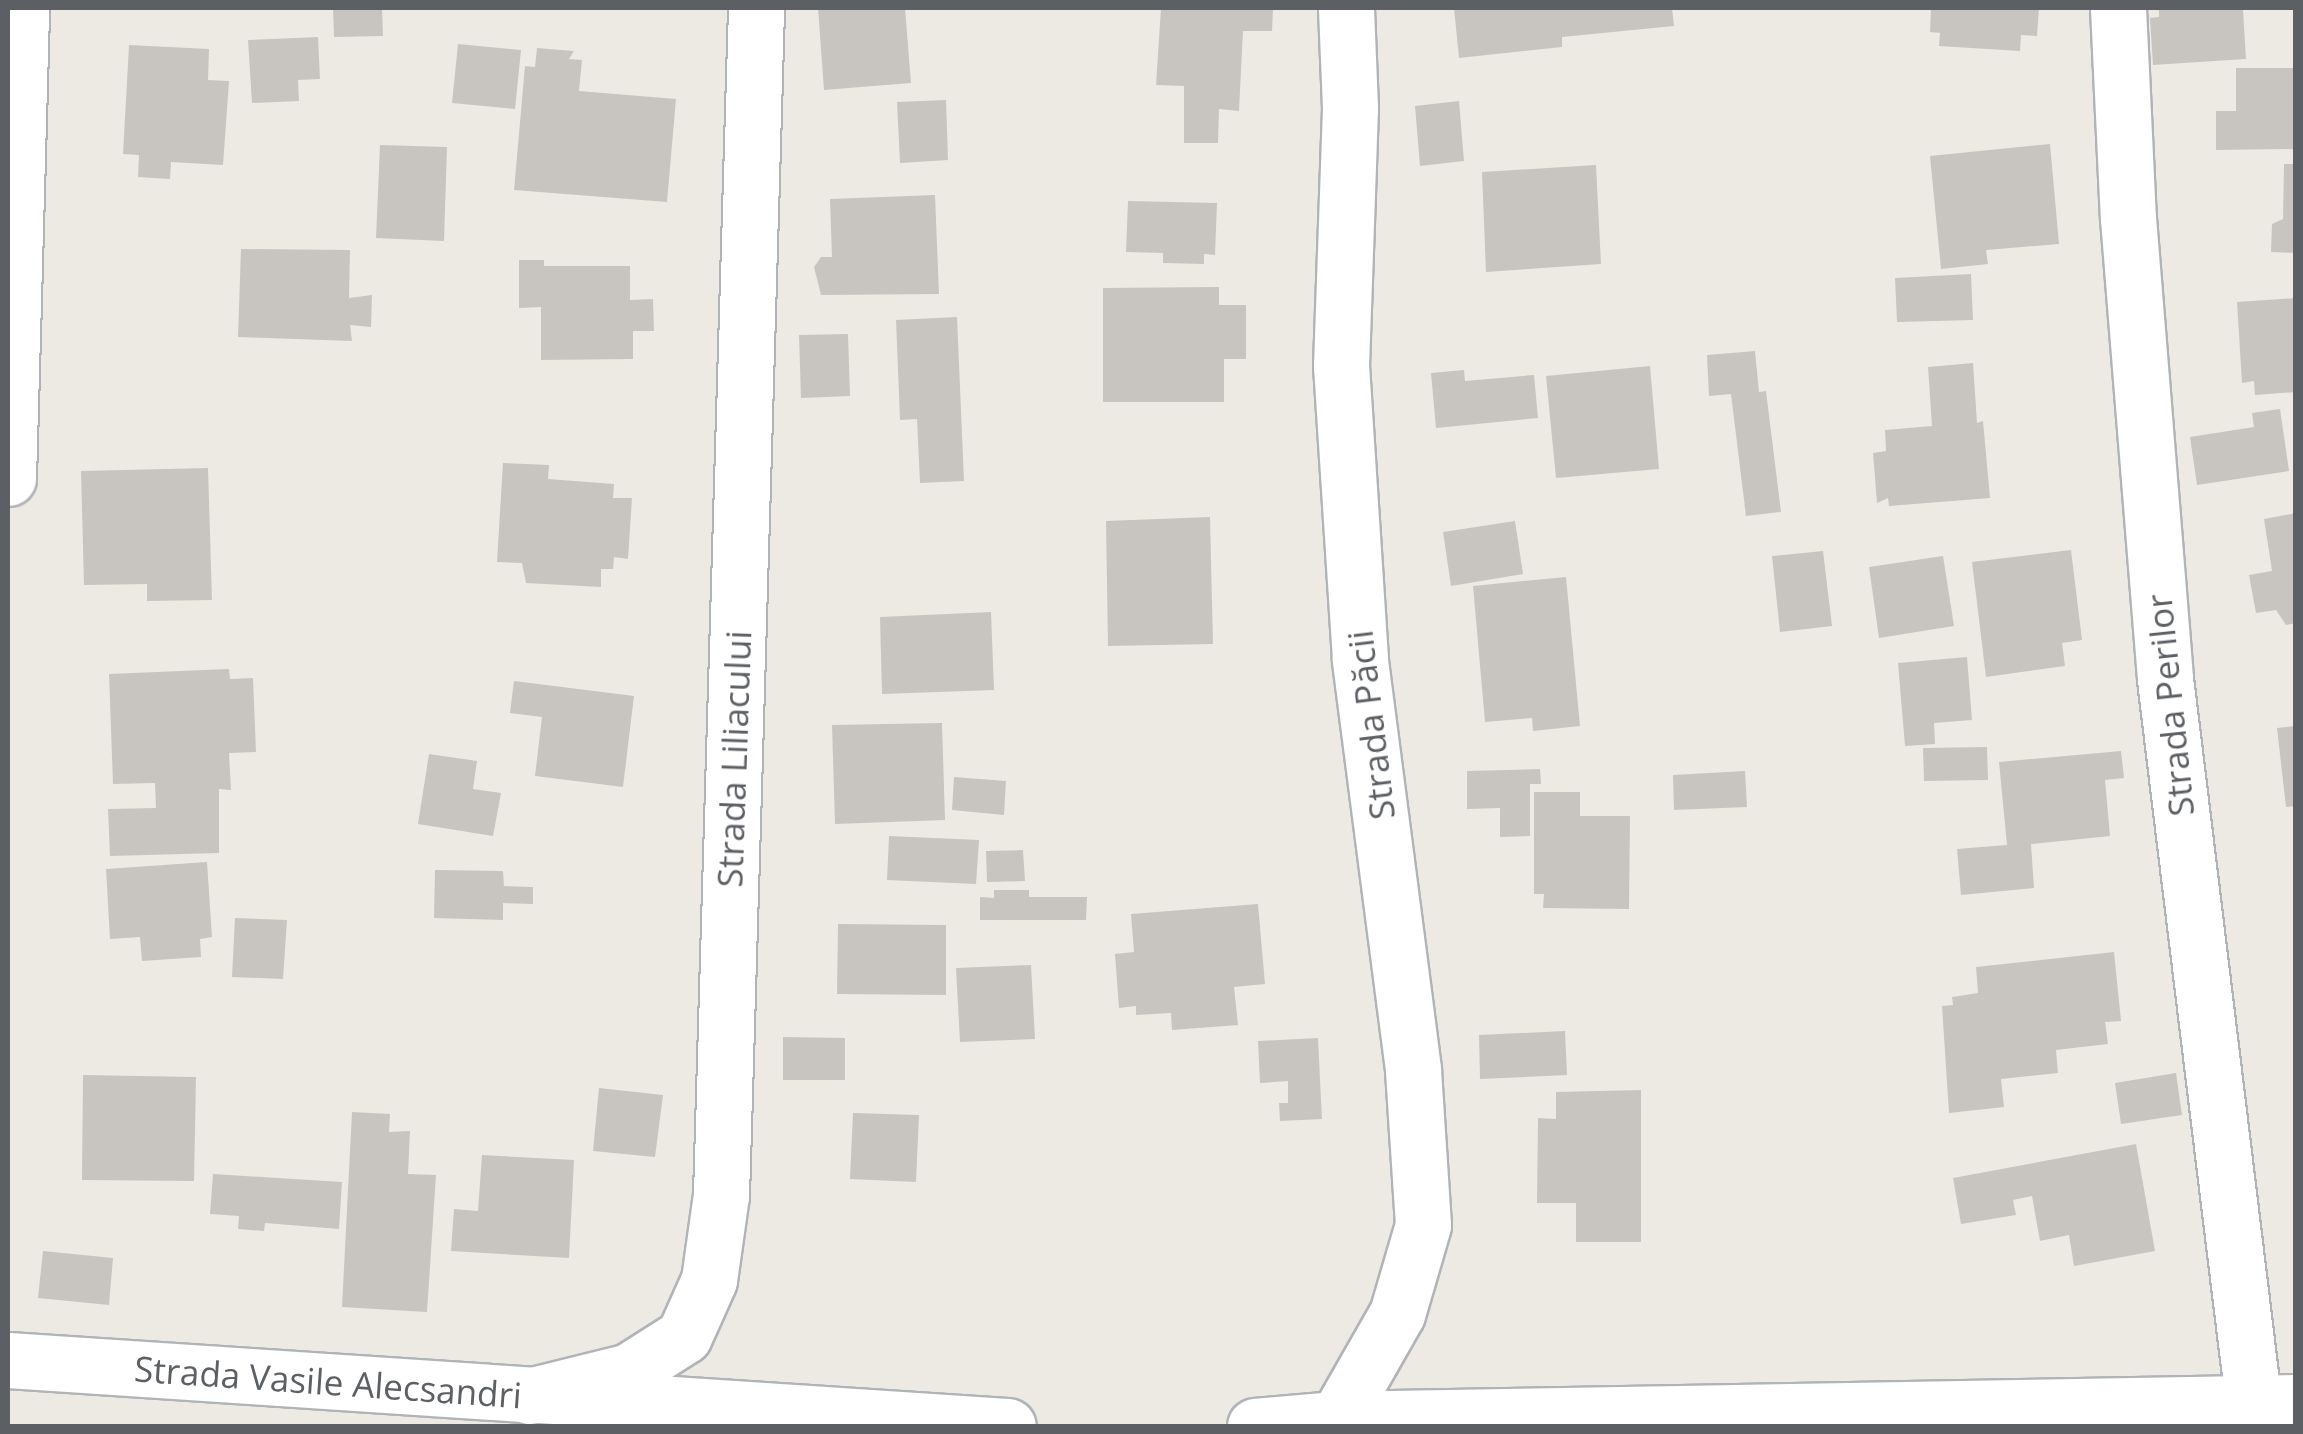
<!DOCTYPE html>
<html>
<head>
<meta charset="utf-8">
<style>
  body { margin:0 }
  #map { position:relative; width:2303px; height:1434px; overflow:hidden; background:#edeae4; font-family:"Open Sans",sans-serif }
  div>[style] { position:absolute }
  .building>* { inset:0; background:#c8c5c1 }
  .roads { filter:drop-shadow(2px 0 #b1b4b7) drop-shadow(-2px 0 #b1b4b7) drop-shadow(0 2px #b1b4b7) drop-shadow(0 -2px #b1b4b7) }
  .minor>* { height:55px; margin:-27.5px; padding:0 27.5px; transform-origin:27.5px; border-radius:27.5px; background:#fff }
  span { translate:-50% -50%; white-space:nowrap; text-align:center; line-height:1.15; -webkit-text-stroke:10px #fff; paint-order:stroke }
  .street-label { font-size:35px; color:#5c5f63 }
  .frame { position:absolute; inset:0; border:10px solid #5c5f63; pointer-events:none }
</style>
</head>
<body>
<div id="map">
  <div class="building">
    <i style="clip-path:polygon(333px 8px,382px 8px,383px 36px,334px 37px)"></i>
    <i style="clip-path:polygon(818px 8px,905px 8px,911px 83px,824px 90px)"></i>
    <i style="clip-path:polygon(1161px 8px,1273px 8px,1272px 31px,1243px 31px,1239px 111px,1219px 109px,1218px 143px,1184px 143px,1184px 86px,1156px 85px)"></i>
    <i style="clip-path:polygon(1454px 8px,1672px 8px,1674px 26px,1562px 37px,1562px 47px,1459px 58px)"></i>
    <i style="clip-path:polygon(1931px 8px,2039px 8px,2037px 36px,2021px 35px,2020px 51px,1939px 46px,1940px 33px,1930px 32px)"></i>
    <i style="clip-path:polygon(2159px 8px,2243px 10px,2246px 59px,2153px 65px,2150px 18px,2159px 17px)"></i>
    <i style="clip-path:polygon(318px 37px,320px 79px,298px 80px,299px 101px,252px 103px,248px 40px)"></i>
    <i style="clip-path:polygon(458px 44px,521px 50px,515px 109px,452px 103px)"></i>
    <i style="clip-path:polygon(129px 45px,209px 49px,208px 80px,229px 81px,223px 165px,171px 162px,170px 179px,138px 177px,139px 155px,123px 154px)"></i>
    <i style="clip-path:polygon(537px 48px,574px 51px,569px 59px,582px 60px,579px 91px,676px 99px,667px 202px,514px 190px,525px 66px,535px 67px)"></i>
    <i style="clip-path:polygon(2236px 68px,2296px 68px,2296px 149px,2216px 150px,2216px 111px,2236px 111px)"></i>
    <i style="clip-path:polygon(946px 100px,948px 160px,900px 163px,897px 102px)"></i>
    <i style="clip-path:polygon(1459px 101px,1464px 161px,1420px 166px,1415px 106px)"></i>
    <i style="clip-path:polygon(2050px 144px,2059px 244px,1986px 250px,1988px 264px,1941px 269px,1930px 156px)"></i>
    <i style="clip-path:polygon(380px 145px,447px 147px,444px 241px,376px 238px)"></i>
    <i style="clip-path:polygon(2284px 164px,2296px 164px,2296px 253px,2271px 252px,2272px 224px,2283px 219px)"></i>
    <i style="clip-path:polygon(1596px 165px,1601px 264px,1486px 272px,1482px 172px)"></i>
    <i style="clip-path:polygon(935px 195px,939px 294px,821px 295px,814px 267px,821px 257px,832px 257px,830px 199px)"></i>
    <i style="clip-path:polygon(1128px 201px,1217px 203px,1215px 255px,1204px 254px,1204px 264px,1163px 263px,1163px 253px,1126px 252px)"></i>
    <i style="clip-path:polygon(241px 249px,350px 250px,349px 298px,372px 295px,371px 327px,350px 325px,352px 341px,238px 337px)"></i>
    <i style="clip-path:polygon(519px 260px,544px 260px,544px 266px,630px 266px,630px 300px,653px 299px,654px 331px,633px 331px,633px 359px,541px 360px,541px 307px,519px 308px)"></i>
    <i style="clip-path:polygon(1971px 274px,1973px 320px,1897px 322px,1895px 278px)"></i>
    <i style="clip-path:polygon(1219px 287px,1219px 305px,1246px 305px,1246px 359px,1224px 359px,1224px 402px,1103px 402px,1103px 288px)"></i>
    <i style="clip-path:polygon(2296px 298px,2296px 392px,2255px 395px,2254px 381px,2242px 383px,2237px 302px)"></i>
    <i style="clip-path:polygon(957px 317px,964px 481px,920px 483px,917px 419px,900px 420px,896px 320px)"></i>
    <i style="clip-path:polygon(848px 334px,850px 396px,801px 398px,799px 335px)"></i>
    <i style="clip-path:polygon(1755px 351px,1759px 392px,1766px 391px,1781px 512px,1746px 516px,1731px 394px,1709px 396px,1707px 355px)"></i>
    <i style="clip-path:polygon(1973px 363px,1977px 423px,1983px 421px,1990px 498px,1889px 506px,1888px 498px,1877px 503px,1873px 453px,1886px 451px,1885px 430px,1932px 426px,1928px 367px)"></i>
    <i style="clip-path:polygon(1650px 366px,1659px 469px,1556px 478px,1546px 376px)"></i>
    <i style="clip-path:polygon(1464px 370px,1465px 381px,1534px 375px,1538px 418px,1436px 428px,1431px 373px)"></i>
    <i style="clip-path:polygon(2280px 409px,2289px 471px,2197px 485px,2190px 437px,2254px 427px,2252px 413px)"></i>
    <i style="clip-path:polygon(503px 463px,549px 465px,548px 479px,614px 484px,613px 498px,632px 498px,628px 559px,614px 557px,613px 569px,601px 569px,601px 587px,526px 583px,522px 563px,497px 562px)"></i>
    <i style="clip-path:polygon(208px 468px,212px 600px,147px 601px,147px 584px,84px 585px,81px 471px)"></i>
    <i style="clip-path:polygon(2296px 513px,2296px 623px,2286px 625px,2276px 610px,2256px 613px,2249px 575px,2272px 571px,2264px 519px)"></i>
    <i style="clip-path:polygon(1210px 517px,1213px 644px,1108px 646px,1106px 521px)"></i>
    <i style="clip-path:polygon(1515px 521px,1523px 574px,1451px 586px,1443px 532px)"></i>
    <i style="clip-path:polygon(2071px 550px,2082px 640px,2062px 643px,2065px 666px,1986px 677px,1972px 562px)"></i>
    <i style="clip-path:polygon(1823px 551px,1832px 626px,1780px 632px,1772px 556px)"></i>
    <i style="clip-path:polygon(1943px 556px,1954px 626px,1879px 638px,1869px 567px)"></i>
    <i style="clip-path:polygon(1566px 577px,1580px 726px,1533px 731px,1532px 718px,1485px 722px,1473px 586px)"></i>
    <i style="clip-path:polygon(991px 612px,994px 690px,882px 694px,880px 617px)"></i>
    <i style="clip-path:polygon(1967px 657px,1972px 720px,1934px 723px,1935px 744px,1905px 746px,1898px 663px)"></i>
    <i style="clip-path:polygon(229px 669px,230px 679px,253px 678px,256px 752px,229px 753px,231px 790px,219px 789px,219px 853px,110px 856px,108px 809px,156px 808px,155px 783px,113px 784px,109px 674px)"></i>
    <i style="clip-path:polygon(514px 681px,634px 696px,623px 787px,535px 776px,542px 717px,510px 713px)"></i>
    <i style="clip-path:polygon(942px 723px,945px 820px,835px 824px,832px 725px)"></i>
    <i style="clip-path:polygon(2296px 726px,2296px 806px,2286px 807px,2277px 728px)"></i>
    <i style="clip-path:polygon(1987px 747px,1988px 780px,1924px 781px,1923px 748px)"></i>
    <i style="clip-path:polygon(2121px 751px,2124px 778px,2105px 780px,2110px 836px,2031px 844px,2034px 888px,1961px 895px,1957px 849px,2007px 845px,1999px 762px)"></i>
    <i style="clip-path:polygon(429px 754px,477px 761px,473px 789px,501px 793px,493px 836px,418px 824px)"></i>
    <i style="clip-path:polygon(1540px 769px,1541px 784px,1530px 784px,1530px 836px,1500px 837px,1500px 808px,1467px 809px,1467px 771px)"></i>
    <i style="clip-path:polygon(1745px 771px,1747px 807px,1674px 810px,1673px 775px)"></i>
    <i style="clip-path:polygon(954px 777px,1006px 781px,1004px 815px,952px 810px)"></i>
    <i style="clip-path:polygon(1534px 792px,1580px 792px,1580px 816px,1630px 816px,1629px 909px,1543px 908px,1544px 894px,1534px 894px)"></i>
    <i style="clip-path:polygon(889px 836px,979px 840px,976px 884px,887px 880px)"></i>
    <i style="clip-path:polygon(1023px 850px,1025px 881px,987px 882px,986px 851px)"></i>
    <i style="clip-path:polygon(207px 862px,212px 937px,200px 939px,201px 957px,142px 961px,140px 937px,110px 939px,106px 869px)"></i>
    <i style="clip-path:polygon(435px 870px,503px 871px,504px 886px,533px 887px,533px 904px,503px 903px,503px 920px,434px 918px)"></i>
    <i style="clip-path:polygon(994px 890px,1029px 890px,1029px 897px,1087px 897px,1086px 920px,980px 920px,980px 897px,994px 898px)"></i>
    <i style="clip-path:polygon(1258px 904px,1265px 984px,1234px 987px,1238px 1025px,1172px 1030px,1171px 1013px,1136px 1015px,1136px 1006px,1119px 1008px,1115px 954px,1134px 952px,1131px 914px)"></i>
    <i style="clip-path:polygon(235px 918px,287px 920px,283px 979px,232px 977px)"></i>
    <i style="clip-path:polygon(838px 924px,946px 925px,946px 995px,837px 994px)"></i>
    <i style="clip-path:polygon(2114px 952px,2121px 1021px,2105px 1022px,2108px 1044px,2056px 1050px,2058px 1073px,2001px 1079px,2004px 1107px,1949px 1113px,1942px 1006px,1953px 1005px,1952px 997px,1978px 993px,1976px 967px)"></i>
    <i style="clip-path:polygon(1031px 965px,1035px 1039px,960px 1042px,956px 968px)"></i>
    <i style="clip-path:polygon(1565px 1031px,1567px 1075px,1480px 1079px,1479px 1035px)"></i>
    <i style="clip-path:polygon(783px 1037px,845px 1038px,845px 1080px,783px 1080px)"></i>
    <i style="clip-path:polygon(1318px 1038px,1322px 1119px,1280px 1121px,1279px 1103px,1288px 1103px,1288px 1081px,1260px 1083px,1258px 1041px)"></i>
    <i style="clip-path:polygon(2176px 1073px,2182px 1115px,2121px 1124px,2115px 1083px)"></i>
    <i style="clip-path:polygon(83px 1075px,196px 1077px,194px 1181px,82px 1180px)"></i>
    <i style="clip-path:polygon(599px 1088px,663px 1095px,655px 1157px,593px 1151px)"></i>
    <i style="clip-path:polygon(1641px 1090px,1641px 1242px,1576px 1242px,1576px 1203px,1537px 1203px,1538px 1118px,1556px 1119px,1556px 1092px)"></i>
    <i style="clip-path:polygon(352px 1112px,390px 1114px,389px 1132px,410px 1131px,408px 1174px,436px 1175px,427px 1312px,342px 1307px)"></i>
    <i style="clip-path:polygon(853px 1113px,919px 1115px,916px 1182px,850px 1179px)"></i>
    <i style="clip-path:polygon(2136px 1144px,2155px 1251px,2074px 1266px,2069px 1235px,2040px 1241px,2032px 1196px,2013px 1200px,2016px 1215px,1961px 1224px,1953px 1178px)"></i>
    <i style="clip-path:polygon(482px 1155px,574px 1160px,569px 1258px,451px 1251px,454px 1209px,478px 1211px)"></i>
    <i style="clip-path:polygon(213px 1174px,342px 1182px,339px 1229px,265px 1223px,264px 1231px,238px 1229px,239px 1216px,210px 1214px)"></i>
    <i style="clip-path:polygon(43px 1251px,113px 1258px,109px 1305px,38px 1298px)"></i>
  </div>
  <div class="roads">
    <div class="minor">
      <i style="left:2118px;top:8px;width:210px;rotate:87.3deg"></i>
      <i style="left:2128px;top:218px;width:462px;rotate:85.4deg"></i>
      <i style="left:2165px;top:679px;width:725px;rotate:83.03deg"></i>
      <i style="left:8px;top:478px;width:470px;rotate:-88.4deg"></i>
      <i style="left:8px;top:1360px;width:1002px;rotate:3.78deg"></i>
      <i style="left:529px;top:1396px;width:103px;rotate:-14deg"></i>
      <i style="left:629px;top:1371px;width:65px;rotate:-32.5deg"></i>
      <i style="left:684px;top:1336px;width:61px;rotate:-65.9deg"></i>
      <i style="left:709px;top:1280px;width:86px;rotate:-82deg"></i>
      <i style="left:721px;top:1195px;width:1188px;rotate:-88.31deg"></i>
      <i style="left:1255px;top:1426px;width:78px;rotate:-5.1deg"></i>
      <i style="left:1333px;top:1419px;width:963px;rotate:-1.01deg"></i>
      <i style="left:1333px;top:1426px;width:129px;rotate:-60.3deg"></i>
      <i style="left:1397px;top:1314px;width:93px;rotate:-73.7deg"></i>
      <i style="left:1423px;top:1225px;width:156px;rotate:-93.7deg"></i>
      <i style="left:1413px;top:1069px;width:413px;rotate:-97.4deg"></i>
      <i style="left:1360px;top:659px;width:294px;rotate:-93.7deg"></i>
      <i style="left:1341px;top:366px;width:258px;rotate:-88deg"></i>
      <i style="left:1350px;top:108px;width:100px;rotate:-92.3deg"></i>
    </div>
  </div>
  <div class="street-label">
    <span style="left:2170px;top:705px;rotate:-96deg">Strada Perilor</span>
    <span style="left:1371px;top:725px;rotate:-97deg">Strada Păcii</span>
    <span style="left:734px;top:759px;rotate:-88deg">Strada Liliacului</span>
    <span style="left:328px;top:1382px;rotate:4deg">Strada Vasile Alecsandri</span>
  </div>
  <div class="frame"></div>
</div>
</body>
</html>
